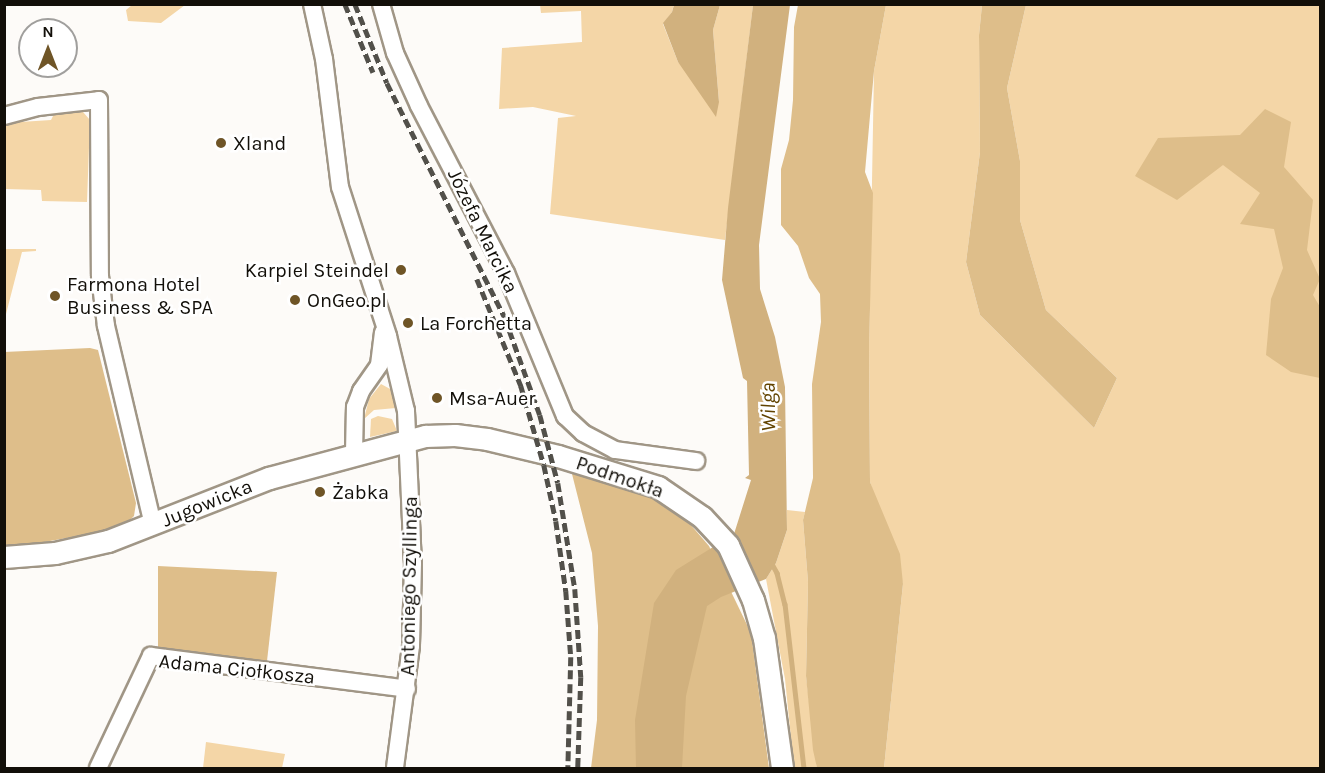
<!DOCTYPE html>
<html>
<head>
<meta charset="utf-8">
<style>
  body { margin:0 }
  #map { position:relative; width:1325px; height:773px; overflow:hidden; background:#fdfbf8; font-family:Karla,sans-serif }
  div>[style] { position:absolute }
  .green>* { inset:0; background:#f4d6a7 }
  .forest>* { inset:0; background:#debe8a }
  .water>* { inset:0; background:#d1b17e }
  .stream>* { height:4.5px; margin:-2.25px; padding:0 2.25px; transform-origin:2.25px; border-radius:2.25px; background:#d1b17e }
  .roads { filter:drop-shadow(2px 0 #a09686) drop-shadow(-2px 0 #a09686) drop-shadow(0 2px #a09686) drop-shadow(0 -2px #a09686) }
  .minor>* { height:16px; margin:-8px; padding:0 8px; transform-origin:8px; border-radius:8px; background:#fff }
  .tertiary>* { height:21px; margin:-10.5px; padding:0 10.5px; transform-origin:10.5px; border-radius:10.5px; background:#fff }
  .rail>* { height:4.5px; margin-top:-2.25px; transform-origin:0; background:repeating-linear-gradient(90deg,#52504a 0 9px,transparent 0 13.5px) }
  .dots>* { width:16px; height:16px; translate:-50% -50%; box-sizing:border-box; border:3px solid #fff; border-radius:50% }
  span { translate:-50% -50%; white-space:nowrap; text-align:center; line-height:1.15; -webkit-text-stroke:5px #fff; paint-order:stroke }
  .poi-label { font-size:20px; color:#120f09 }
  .left { translate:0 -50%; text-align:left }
  .right { translate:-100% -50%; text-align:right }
  .street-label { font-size:20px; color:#120f09 }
  .water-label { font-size:21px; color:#624300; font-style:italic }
  .frame { position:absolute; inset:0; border:6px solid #120f09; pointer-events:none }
  .north { position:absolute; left:18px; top:18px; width:60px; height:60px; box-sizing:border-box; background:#fff; border:2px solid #a09f9d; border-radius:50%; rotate:0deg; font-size:16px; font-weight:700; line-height:24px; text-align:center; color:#120f09 }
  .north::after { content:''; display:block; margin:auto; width:21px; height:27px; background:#6f5527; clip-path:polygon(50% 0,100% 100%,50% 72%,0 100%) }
</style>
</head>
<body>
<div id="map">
  <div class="green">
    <i style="clip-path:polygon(674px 4px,672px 12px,663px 24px,678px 62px,719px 102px,713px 30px,720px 5px,753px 5px,725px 240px,550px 214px,558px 118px,576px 116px,533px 107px,499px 109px,502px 48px,582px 42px,581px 11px,541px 13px,540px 5px)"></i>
    <i style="clip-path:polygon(132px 5px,132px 4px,185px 5px,161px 23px,128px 21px,126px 10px)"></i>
    <i style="clip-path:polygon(886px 5px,982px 5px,979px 35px,980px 152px,966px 262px,980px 315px,1094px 428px,1117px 378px,1046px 310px,1020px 220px,1020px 161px,1007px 88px,1026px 5px,1320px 5px,1320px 768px,884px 768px,903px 584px,870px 482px,869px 347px,874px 71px)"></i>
    <i style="clip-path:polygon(83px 112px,90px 120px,87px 202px,42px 201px,41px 190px,5px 189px,5px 123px,51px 120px,54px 114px)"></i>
    <i style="clip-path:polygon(5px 249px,36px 249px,36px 251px,22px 252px,5px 318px)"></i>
    <i style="clip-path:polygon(381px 384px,392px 390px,396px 408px,374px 410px,364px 419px,369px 399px)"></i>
    <i style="clip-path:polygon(378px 416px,392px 419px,397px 431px,370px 437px,371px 419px)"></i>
    <i style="clip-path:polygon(787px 510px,805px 512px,803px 520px,808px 582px,806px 676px,817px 768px,794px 768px,785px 679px,766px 579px,776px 563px,787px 530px)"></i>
    <i style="clip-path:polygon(206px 742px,285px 754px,282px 768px,203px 768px)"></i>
  </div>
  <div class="forest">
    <i style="clip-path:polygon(798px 5px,886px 5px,874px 71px,865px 172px,873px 193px,869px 347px,870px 482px,900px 554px,903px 584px,884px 768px,817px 768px,813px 750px,806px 676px,808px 582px,803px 520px,813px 478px,812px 384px,821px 322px,820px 294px,809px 278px,798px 246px,781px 225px,781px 169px,789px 140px,793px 100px,794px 27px)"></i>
    <i style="clip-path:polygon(982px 5px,1026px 5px,1007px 88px,1020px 161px,1020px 220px,1046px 310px,1117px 378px,1094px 428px,980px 315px,966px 262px,980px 152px,979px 35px)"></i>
    <i style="clip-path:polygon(1265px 109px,1291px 122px,1284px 167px,1313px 200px,1307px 250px,1320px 279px,1313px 295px,1320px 307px,1320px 378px,1291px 372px,1266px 355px,1271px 299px,1283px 268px,1274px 229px,1240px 224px,1260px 193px,1223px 165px,1177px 200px,1135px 176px,1158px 138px,1240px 135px)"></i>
    <i style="clip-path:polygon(90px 348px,98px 350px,136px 503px,134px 516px,126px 524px,95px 533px,33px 544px,5px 546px,4px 352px)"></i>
    <i style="clip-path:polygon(579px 472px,645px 493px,684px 517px,709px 546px,751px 633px,769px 768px,591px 768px,597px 720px,598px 626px,592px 553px,572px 474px)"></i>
    <i style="clip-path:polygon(158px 566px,277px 572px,267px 661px,158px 648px)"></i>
  </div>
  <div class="water">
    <i style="clip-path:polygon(674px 5px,720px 5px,713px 30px,719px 102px,716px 117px,678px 62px,663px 23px,672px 12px)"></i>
    <i style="clip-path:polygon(753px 5px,790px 5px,759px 245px,760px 289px,775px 337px,785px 387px,787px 530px,776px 563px,766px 579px,721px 597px,707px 606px,686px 696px,682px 768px,636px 768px,635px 720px,654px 603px,676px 570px,734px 534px,751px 480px,745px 478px,749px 475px,747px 381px,743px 378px,722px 280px,728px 208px)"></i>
  </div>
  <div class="stream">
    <i style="left:771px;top:562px;width:13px;rotate:61deg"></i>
    <i style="left:777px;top:573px;width:32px;rotate:76deg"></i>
    <i style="left:785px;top:604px;width:165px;rotate:83.4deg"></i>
  </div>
  <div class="roads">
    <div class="minor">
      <i style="left:312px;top:4px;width:56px;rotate:77.7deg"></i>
      <i style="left:324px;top:59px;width:129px;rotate:82.9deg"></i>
      <i style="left:340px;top:187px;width:157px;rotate:72.1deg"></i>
      <i style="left:388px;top:336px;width:77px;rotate:76.5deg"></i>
      <i style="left:406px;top:411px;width:152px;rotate:87.4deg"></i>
      <i style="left:413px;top:563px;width:83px;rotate:91.4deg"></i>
      <i style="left:411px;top:646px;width:123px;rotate:97.5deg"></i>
      <i style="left:381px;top:4px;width:51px;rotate:74.1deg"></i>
      <i style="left:395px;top:53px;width:58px;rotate:65.6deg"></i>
      <i style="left:419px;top:106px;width:188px;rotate:62.5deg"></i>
      <i style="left:506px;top:273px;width:155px;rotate:67.6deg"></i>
      <i style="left:565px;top:416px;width:25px;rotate:43deg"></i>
      <i style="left:583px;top:433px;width:36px;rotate:28deg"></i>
      <i style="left:615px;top:450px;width:82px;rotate:7.7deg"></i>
      <i style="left:4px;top:116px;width:35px;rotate:-15deg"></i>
      <i style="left:38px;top:107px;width:61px;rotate:-6.5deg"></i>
      <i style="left:99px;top:100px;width:176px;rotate:89.7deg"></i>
      <i style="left:100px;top:276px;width:50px;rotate:83.2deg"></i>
      <i style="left:106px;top:326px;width:204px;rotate:76.7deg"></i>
      <i style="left:354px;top:453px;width:46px;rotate:-88.8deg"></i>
      <i style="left:355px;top:407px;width:17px;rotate:-69deg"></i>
      <i style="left:361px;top:391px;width:32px;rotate:-55deg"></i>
      <i style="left:379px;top:365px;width:33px;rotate:-83deg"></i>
      <i style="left:98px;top:768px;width:124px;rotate:-64.7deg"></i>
      <i style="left:151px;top:656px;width:258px;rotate:7.3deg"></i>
    </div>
    <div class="tertiary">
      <i style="left:4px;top:557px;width:51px;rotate:-4.5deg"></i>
      <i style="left:55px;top:553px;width:54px;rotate:-12.8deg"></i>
      <i style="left:108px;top:541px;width:173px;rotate:-21.4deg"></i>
      <i style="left:269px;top:478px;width:162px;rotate:-15.1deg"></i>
      <i style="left:425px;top:436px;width:30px;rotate:-2deg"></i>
      <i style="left:455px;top:435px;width:32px;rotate:7deg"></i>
      <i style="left:487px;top:439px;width:73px;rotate:13.5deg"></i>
      <i style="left:558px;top:456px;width:105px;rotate:17.2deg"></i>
      <i style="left:658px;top:487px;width:53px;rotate:34.3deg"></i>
      <i style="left:702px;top:517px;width:38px;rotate:47deg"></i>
      <i style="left:728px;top:545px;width:60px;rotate:65.6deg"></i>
      <i style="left:753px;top:600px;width:40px;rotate:74deg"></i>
      <i style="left:764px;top:638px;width:131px;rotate:82.1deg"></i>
    </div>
  </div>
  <div class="rail">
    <i style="left:345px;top:4px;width:74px;rotate:67.6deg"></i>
    <i style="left:355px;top:4px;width:85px;rotate:67.9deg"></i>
    <i style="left:387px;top:83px;width:263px;rotate:63.3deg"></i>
    <i style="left:505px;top:318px;width:103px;rotate:70.2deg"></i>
    <i style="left:540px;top:415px;width:70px;rotate:75.2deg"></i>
    <i style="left:558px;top:483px;width:107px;rotate:80.9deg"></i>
    <i style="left:575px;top:589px;width:88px;rotate:86.1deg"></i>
    <i style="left:581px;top:677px;width:91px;rotate:91.9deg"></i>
    <i style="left:477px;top:279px;width:116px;rotate:67.6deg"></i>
    <i style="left:521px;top:386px;width:82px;rotate:73.8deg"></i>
    <i style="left:544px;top:465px;width:57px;rotate:77.9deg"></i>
    <i style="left:556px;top:521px;width:71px;rotate:81.9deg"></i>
    <i style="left:566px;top:591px;width:66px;rotate:85.7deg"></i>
    <i style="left:571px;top:657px;width:111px;rotate:91.5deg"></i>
  </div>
  <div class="dots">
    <i style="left:221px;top:143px;background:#6f5527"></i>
    <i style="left:401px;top:270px;background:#6f5527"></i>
    <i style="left:55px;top:296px;background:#6f5527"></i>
    <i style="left:295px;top:300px;background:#6f5527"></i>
    <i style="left:408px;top:323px;background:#6f5527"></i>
    <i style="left:437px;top:398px;background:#6f5527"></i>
    <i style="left:320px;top:492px;background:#6f5527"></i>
  </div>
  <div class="poi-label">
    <span class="left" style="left:233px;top:143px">Xland</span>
    <span class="right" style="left:389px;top:270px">Karpiel Steindel</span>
    <span class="left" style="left:67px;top:296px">Farmona Hotel<br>Business &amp; SPA</span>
    <span class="left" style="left:307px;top:300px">OnGeo.pl</span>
    <span class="left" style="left:420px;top:323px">La Forchetta</span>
    <span class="left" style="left:449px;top:398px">Msa-Auer</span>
    <span class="left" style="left:332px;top:492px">Żabka</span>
  </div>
  <div class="street-label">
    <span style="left:483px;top:231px;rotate:64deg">Józefa Marcika</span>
    <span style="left:620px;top:477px;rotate:19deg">Podmokła</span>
    <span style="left:207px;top:503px;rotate:-22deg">Jugowicka</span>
    <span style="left:409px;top:586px;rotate:-89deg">Antoniego Szyllinga</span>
    <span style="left:237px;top:669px;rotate:6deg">Adama Ciołkosza</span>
  </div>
  <div class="water-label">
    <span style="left:768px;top:407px;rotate:-91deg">Wilga</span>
  </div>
  <div class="frame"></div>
  <div class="north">N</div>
</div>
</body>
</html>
